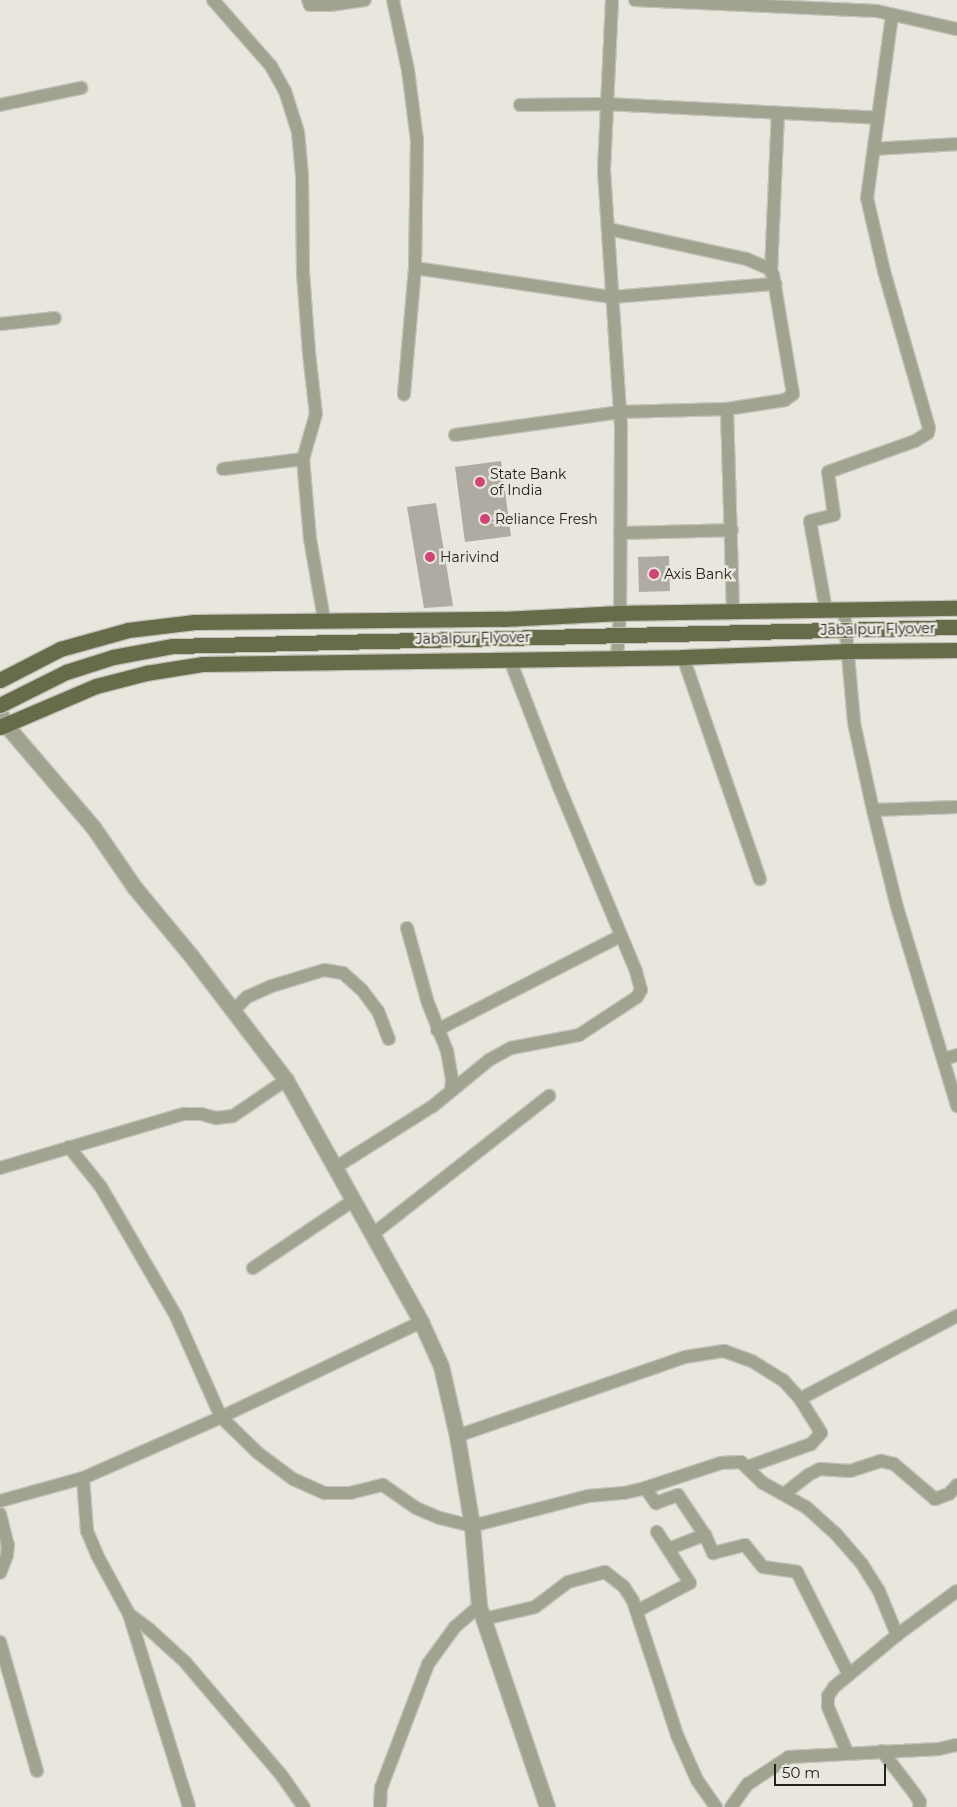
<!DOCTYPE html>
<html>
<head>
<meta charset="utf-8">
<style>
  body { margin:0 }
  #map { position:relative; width:957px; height:1807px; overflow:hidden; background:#e8e6dd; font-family:Montserrat,sans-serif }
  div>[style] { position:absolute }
  .building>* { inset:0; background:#afaaa2 }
  .roads { filter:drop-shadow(1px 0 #c4c3bb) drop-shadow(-1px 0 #c4c3bb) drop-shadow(0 1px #c4c3bb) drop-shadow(0 -1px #c4c3bb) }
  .minor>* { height:12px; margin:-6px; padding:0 6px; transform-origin:6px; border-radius:6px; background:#a0a390 }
  .tertiary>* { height:15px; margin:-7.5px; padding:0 7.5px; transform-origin:7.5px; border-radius:7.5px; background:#a0a390 }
  .primary>* { height:15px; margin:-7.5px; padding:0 7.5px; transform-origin:7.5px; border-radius:7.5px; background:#666c49 }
  .bridges { filter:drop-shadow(1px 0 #c4c3bb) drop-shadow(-1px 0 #c4c3bb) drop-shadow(0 1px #c4c3bb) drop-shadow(0 -1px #c4c3bb) }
  .primary-bridge>* { height:15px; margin:-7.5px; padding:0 7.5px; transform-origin:7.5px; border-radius:7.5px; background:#666c49 }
  .dots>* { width:14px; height:14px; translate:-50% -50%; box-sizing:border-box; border:2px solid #e8e6dd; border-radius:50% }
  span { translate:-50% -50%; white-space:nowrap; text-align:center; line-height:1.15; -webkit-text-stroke:5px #e8e6dd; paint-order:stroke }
  .poi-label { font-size:14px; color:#22211e }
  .left { translate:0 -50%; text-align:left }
  .street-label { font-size:14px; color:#22211e }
  .scale { position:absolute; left:774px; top:1764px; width:112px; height:22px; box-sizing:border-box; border:2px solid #22211e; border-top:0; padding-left:6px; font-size:15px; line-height:18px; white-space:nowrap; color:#22211e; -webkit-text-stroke:4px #e8e6dd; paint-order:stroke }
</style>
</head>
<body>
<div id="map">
  <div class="building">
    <i style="clip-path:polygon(501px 461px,511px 536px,465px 542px,455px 467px)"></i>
    <i style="clip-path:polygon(436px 503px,453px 606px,424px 608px,407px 507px)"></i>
    <i style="clip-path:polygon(669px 556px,670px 591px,639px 592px,638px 557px)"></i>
  </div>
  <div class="roads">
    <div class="minor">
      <i style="left:213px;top:0;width:88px;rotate:48.7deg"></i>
      <i style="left:271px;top:66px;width:29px;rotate:61deg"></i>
      <i style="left:285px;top:91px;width:43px;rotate:72.4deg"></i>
      <i style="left:298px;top:132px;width:43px;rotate:84.7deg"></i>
      <i style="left:302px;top:175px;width:98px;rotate:89.4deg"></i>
      <i style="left:303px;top:273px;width:80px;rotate:85.7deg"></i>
      <i style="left:309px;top:353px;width:61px;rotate:83.5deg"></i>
      <i style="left:316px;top:414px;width:47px;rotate:106.1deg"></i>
      <i style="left:303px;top:459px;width:80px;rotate:85deg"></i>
      <i style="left:310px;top:539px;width:81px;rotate:80.1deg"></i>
      <i style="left:308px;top:0;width:5px;rotate:68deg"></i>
      <i style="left:310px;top:5px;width:20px"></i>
      <i style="left:330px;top:5px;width:35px;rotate:-8deg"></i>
      <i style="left:393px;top:0;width:72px;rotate:77.9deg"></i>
      <i style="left:408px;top:70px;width:71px;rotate:82.7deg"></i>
      <i style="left:417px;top:140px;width:128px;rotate:90.9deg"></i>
      <i style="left:415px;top:268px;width:127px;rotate:95deg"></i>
      <i style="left:612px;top:0;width:171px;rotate:92.7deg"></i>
      <i style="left:604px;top:171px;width:259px;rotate:86.2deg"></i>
      <i style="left:621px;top:429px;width:184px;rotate:90.3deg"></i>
      <i style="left:620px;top:613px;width:45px;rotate:93.8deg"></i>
      <i style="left:635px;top:0;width:242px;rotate:2.6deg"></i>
      <i style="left:877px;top:11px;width:82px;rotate:12.7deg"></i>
      <i style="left:0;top:105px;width:83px;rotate:-11.9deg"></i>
      <i style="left:520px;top:105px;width:86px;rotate:-0.7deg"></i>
      <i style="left:606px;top:104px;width:272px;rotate:2.9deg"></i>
      <i style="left:874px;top:149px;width:83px;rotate:-3.4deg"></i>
      <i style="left:415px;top:268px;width:199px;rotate:8.4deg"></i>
      <i style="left:612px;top:297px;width:164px;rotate:-4.6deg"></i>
      <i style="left:771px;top:272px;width:159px;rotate:-87.5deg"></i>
      <i style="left:0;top:324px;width:55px;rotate:-6.2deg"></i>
      <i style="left:727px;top:409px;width:202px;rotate:88.3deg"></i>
      <i style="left:455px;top:435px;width:167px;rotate:-7.9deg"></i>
      <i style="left:620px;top:412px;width:107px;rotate:-1.6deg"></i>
      <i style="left:727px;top:409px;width:59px;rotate:-8.8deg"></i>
      <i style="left:785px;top:400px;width:10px;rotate:-37deg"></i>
      <i style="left:793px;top:394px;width:121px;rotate:-99.5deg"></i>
      <i style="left:773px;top:275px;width:7px;rotate:-117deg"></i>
      <i style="left:770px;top:269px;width:25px;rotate:-157deg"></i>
      <i style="left:747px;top:259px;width:142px;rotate:-167.8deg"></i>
      <i style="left:223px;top:469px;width:81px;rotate:-7.1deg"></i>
      <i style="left:620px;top:533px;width:112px;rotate:-1.5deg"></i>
      <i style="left:826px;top:610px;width:90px;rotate:-100.2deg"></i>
      <i style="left:810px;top:521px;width:25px;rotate:-14deg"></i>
      <i style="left:834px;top:515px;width:43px;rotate:-97.9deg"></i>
      <i style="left:828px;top:472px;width:92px;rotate:-19.6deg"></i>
      <i style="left:915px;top:441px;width:15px;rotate:-32deg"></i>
      <i style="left:928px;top:433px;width:5px;rotate:-79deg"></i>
      <i style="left:929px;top:428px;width:163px;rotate:-106deg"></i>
      <i style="left:884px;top:271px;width:75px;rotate:-103.1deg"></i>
      <i style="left:867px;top:198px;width:185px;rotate:-82.2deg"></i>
      <i style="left:844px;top:610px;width:113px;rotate:84.9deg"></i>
      <i style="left:854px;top:723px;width:89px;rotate:77.7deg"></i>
      <i style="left:873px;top:810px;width:100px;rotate:76.1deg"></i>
      <i style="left:897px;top:907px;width:208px;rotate:73.2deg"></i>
      <i style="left:683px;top:657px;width:235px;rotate:70.9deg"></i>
      <i style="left:873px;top:810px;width:84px;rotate:-2deg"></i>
      <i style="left:407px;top:928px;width:78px;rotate:74.4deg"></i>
      <i style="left:428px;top:1003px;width:52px;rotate:68.4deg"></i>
      <i style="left:447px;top:1051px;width:29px;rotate:80deg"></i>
      <i style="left:452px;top:1080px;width:11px;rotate:95deg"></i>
      <i style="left:233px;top:1011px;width:20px;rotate:-45deg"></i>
      <i style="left:247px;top:997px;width:27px;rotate:-24deg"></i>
      <i style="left:272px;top:986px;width:54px;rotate:-17.1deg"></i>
      <i style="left:324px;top:970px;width:19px;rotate:9deg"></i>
      <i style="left:343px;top:973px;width:25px;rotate:42deg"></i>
      <i style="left:362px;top:990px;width:26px;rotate:53deg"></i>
      <i style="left:378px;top:1011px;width:30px;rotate:69deg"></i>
      <i style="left:437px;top:1030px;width:207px;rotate:-27.1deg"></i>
      <i style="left:944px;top:1059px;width:14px;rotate:-17deg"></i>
      <i style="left:69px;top:1147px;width:51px;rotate:51.3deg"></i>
      <i style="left:101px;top:1187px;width:149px;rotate:59.8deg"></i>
      <i style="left:176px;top:1316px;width:111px;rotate:66deg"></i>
      <i style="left:221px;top:1417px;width:52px;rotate:44.2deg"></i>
      <i style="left:258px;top:1453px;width:44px;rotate:36.6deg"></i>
      <i style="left:293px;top:1479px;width:35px;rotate:24deg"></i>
      <i style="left:325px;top:1493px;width:25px"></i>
      <i style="left:350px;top:1493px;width:34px;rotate:-14deg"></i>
      <i style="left:383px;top:1485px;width:40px;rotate:34.9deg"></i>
      <i style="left:416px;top:1508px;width:26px;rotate:23deg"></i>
      <i style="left:440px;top:1518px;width:33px;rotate:14deg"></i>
      <i style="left:472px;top:1526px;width:120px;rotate:-14.5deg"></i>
      <i style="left:588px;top:1496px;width:36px;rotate:-5deg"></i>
      <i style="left:624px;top:1493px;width:22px;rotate:-13deg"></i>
      <i style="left:645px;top:1488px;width:80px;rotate:-18.2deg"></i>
      <i style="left:721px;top:1463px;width:20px;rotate:-3deg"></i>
      <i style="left:741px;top:1462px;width:30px;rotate:44deg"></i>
      <i style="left:763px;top:1483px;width:49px;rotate:29.2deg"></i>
      <i style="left:806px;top:1507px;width:40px;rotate:42deg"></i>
      <i style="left:836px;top:1534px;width:40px;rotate:49deg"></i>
      <i style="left:862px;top:1564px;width:32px;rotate:58deg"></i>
      <i style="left:879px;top:1591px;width:48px;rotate:67.8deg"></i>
      <i style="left:336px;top:1167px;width:115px;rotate:-32.2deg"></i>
      <i style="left:433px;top:1106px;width:72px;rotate:-39.4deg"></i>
      <i style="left:489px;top:1060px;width:25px;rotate:-29deg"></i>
      <i style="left:511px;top:1048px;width:69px;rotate:-10.8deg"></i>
      <i style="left:579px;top:1035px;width:69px;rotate:-33.2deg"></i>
      <i style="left:637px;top:997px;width:8px;rotate:-60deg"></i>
      <i style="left:641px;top:990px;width:20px;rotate:-105deg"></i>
      <i style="left:636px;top:971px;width:199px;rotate:-112.7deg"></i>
      <i style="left:559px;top:787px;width:136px;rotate:-111.1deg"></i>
      <i style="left:0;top:1168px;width:192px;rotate:-16.4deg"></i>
      <i style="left:184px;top:1114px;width:17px"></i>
      <i style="left:201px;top:1114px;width:16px;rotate:15deg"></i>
      <i style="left:216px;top:1118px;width:17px;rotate:-7deg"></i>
      <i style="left:233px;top:1116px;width:64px;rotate:-34.2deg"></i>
      <i style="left:373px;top:1234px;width:224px;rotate:-38.1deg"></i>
      <i style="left:253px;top:1268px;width:122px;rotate:-34deg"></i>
      <i style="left:800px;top:1399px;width:178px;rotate:-27.9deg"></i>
      <i style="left:457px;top:1436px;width:241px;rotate:-19.1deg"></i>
      <i style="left:685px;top:1357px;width:39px;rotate:-9deg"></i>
      <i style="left:724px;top:1351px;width:30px;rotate:20deg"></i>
      <i style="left:752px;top:1361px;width:36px;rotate:32deg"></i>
      <i style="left:783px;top:1380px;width:25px;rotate:48deg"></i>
      <i style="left:800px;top:1399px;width:40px;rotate:58deg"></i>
      <i style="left:821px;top:1433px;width:15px;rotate:132deg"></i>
      <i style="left:811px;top:1444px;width:68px;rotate:160.2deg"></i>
      <i style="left:83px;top:1478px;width:53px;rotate:85.7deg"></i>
      <i style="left:87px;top:1531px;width:26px;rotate:67deg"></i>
      <i style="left:97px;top:1555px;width:67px;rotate:61.5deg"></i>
      <i style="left:129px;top:1614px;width:202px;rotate:72.7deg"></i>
      <i style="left:645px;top:1488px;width:19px;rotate:54deg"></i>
      <i style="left:656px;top:1503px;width:23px;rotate:-20deg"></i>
      <i style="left:678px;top:1495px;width:48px;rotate:56deg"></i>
      <i style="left:784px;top:1494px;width:31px;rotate:-38deg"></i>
      <i style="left:808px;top:1475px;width:13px;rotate:-27deg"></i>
      <i style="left:820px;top:1469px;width:30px;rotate:4deg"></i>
      <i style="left:850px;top:1471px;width:33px;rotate:-18deg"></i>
      <i style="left:881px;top:1461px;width:13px;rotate:13deg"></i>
      <i style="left:894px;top:1464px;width:54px;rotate:40.5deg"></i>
      <i style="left:935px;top:1499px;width:15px;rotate:-20deg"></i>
      <i style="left:949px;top:1494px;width:12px;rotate:-48deg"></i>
      <i style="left:0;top:1501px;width:86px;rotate:-15.5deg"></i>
      <i style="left:83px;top:1478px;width:151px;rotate:-23.8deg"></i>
      <i style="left:221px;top:1417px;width:221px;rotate:-25.4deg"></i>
      <i style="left:0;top:1514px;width:32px;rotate:76deg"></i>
      <i style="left:8px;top:1545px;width:10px;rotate:96deg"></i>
      <i style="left:7px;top:1555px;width:19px;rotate:111deg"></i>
      <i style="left:668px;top:1549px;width:40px;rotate:-21deg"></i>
      <i style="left:705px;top:1535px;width:20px;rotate:66deg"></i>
      <i style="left:713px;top:1553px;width:33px;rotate:-14deg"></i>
      <i style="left:745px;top:1545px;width:28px;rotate:51deg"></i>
      <i style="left:763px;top:1567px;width:34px;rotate:8deg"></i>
      <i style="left:797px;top:1572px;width:115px;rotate:63.2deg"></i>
      <i style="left:637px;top:1611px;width:60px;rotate:-27.8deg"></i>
      <i style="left:690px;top:1583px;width:61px;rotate:-122.9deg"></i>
      <i style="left:129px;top:1614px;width:26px;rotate:37deg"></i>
      <i style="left:150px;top:1630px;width:47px;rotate:42.4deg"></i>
      <i style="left:185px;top:1662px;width:150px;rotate:49.6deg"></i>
      <i style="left:282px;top:1776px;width:38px;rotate:55deg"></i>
      <i style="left:484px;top:1619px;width:52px;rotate:-13.2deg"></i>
      <i style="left:535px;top:1607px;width:41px;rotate:-37.1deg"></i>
      <i style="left:568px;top:1582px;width:38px;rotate:-15deg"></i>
      <i style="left:605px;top:1572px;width:24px;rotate:38deg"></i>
      <i style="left:624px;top:1587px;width:17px;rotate:57deg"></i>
      <i style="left:633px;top:1601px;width:141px;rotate:71.8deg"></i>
      <i style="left:677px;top:1735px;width:49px;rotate:66deg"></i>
      <i style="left:697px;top:1780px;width:33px;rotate:55deg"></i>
      <i style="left:0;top:1642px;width:134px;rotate:74deg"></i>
      <i style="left:882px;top:1751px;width:53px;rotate:52.7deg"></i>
      <i style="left:914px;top:1793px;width:11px;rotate:56deg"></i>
      <i style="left:920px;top:1802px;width:5px;rotate:101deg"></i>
      <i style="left:847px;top:1752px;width:49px;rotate:-112.9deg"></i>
      <i style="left:828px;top:1707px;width:11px;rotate:-90deg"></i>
      <i style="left:828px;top:1696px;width:11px;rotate:-56deg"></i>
      <i style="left:834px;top:1687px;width:82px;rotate:-39.5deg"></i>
      <i style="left:897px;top:1635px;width:74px;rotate:-36.3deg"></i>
      <i style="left:380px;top:1807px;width:19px;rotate:-87deg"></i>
      <i style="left:381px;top:1788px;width:133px;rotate:-69.2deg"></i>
      <i style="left:428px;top:1664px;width:46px;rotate:-53.9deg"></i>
      <i style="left:455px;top:1627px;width:32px;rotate:-41deg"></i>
      <i style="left:731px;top:1807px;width:29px;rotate:-54deg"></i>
      <i style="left:748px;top:1784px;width:49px;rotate:-33.4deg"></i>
      <i style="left:789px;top:1757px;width:150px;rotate:-3.1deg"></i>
      <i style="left:939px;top:1749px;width:18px;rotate:-13deg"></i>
    </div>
    <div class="tertiary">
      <i style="left:0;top:713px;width:12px;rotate:66deg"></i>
      <i style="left:5px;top:724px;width:135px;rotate:49.5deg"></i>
      <i style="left:93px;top:827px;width:74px;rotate:55.5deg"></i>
      <i style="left:135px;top:888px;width:89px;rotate:50.4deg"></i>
      <i style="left:192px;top:957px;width:155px;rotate:52.6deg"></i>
      <i style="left:286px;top:1080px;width:277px;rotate:60.8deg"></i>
      <i style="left:421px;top:1322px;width:48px;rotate:65.6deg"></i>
      <i style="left:441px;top:1366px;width:72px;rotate:77.1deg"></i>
      <i style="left:457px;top:1436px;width:91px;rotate:80.5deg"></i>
      <i style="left:472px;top:1526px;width:80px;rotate:85deg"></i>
      <i style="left:479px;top:1606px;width:212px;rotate:71.3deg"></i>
    </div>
    <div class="primary">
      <i style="left:0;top:680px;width:68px;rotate:-27.3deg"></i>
      <i style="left:60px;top:649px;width:71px;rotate:-15.6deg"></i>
      <i style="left:128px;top:630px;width:67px;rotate:-6.8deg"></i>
      <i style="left:195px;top:622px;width:308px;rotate:-0.6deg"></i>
      <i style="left:503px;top:619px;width:117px;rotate:-2.9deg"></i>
      <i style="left:620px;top:613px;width:337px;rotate:-0.9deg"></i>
      <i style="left:0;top:727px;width:104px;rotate:-23.1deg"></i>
      <i style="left:96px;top:686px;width:52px;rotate:-14.6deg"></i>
      <i style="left:146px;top:673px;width:58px;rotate:-9deg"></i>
      <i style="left:203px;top:664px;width:480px;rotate:-0.8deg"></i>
      <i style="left:683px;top:657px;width:165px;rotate:-2.1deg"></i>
      <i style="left:848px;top:651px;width:109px;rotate:-0.5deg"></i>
    </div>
  </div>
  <div class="bridges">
    <div class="primary-bridge">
      <i style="left:0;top:705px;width:74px;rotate:-26.6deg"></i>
      <i style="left:66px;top:672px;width:49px;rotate:-17.7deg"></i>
      <i style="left:113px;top:657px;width:61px;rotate:-10.4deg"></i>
      <i style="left:173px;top:646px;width:784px;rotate:-1.39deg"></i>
    </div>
  </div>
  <div class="dots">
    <i style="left:480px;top:482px;background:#d04477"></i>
    <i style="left:485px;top:519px;background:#d04477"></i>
    <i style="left:430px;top:557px;background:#d04477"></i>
    <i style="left:654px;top:574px;background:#d04477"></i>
  </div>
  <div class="poi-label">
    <span class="left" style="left:490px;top:482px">State Bank<br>of India</span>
    <span class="left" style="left:495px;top:519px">Reliance Fresh</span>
    <span class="left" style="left:440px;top:557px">Harivind</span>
    <span class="left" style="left:664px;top:574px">Axis Bank</span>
  </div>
  <div class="street-label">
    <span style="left:878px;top:629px;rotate:-1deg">Jabalpur Flyover</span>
    <span style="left:473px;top:638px;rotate:-1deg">Jabalpur Flyover</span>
  </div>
  <div class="scale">50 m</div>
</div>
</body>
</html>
